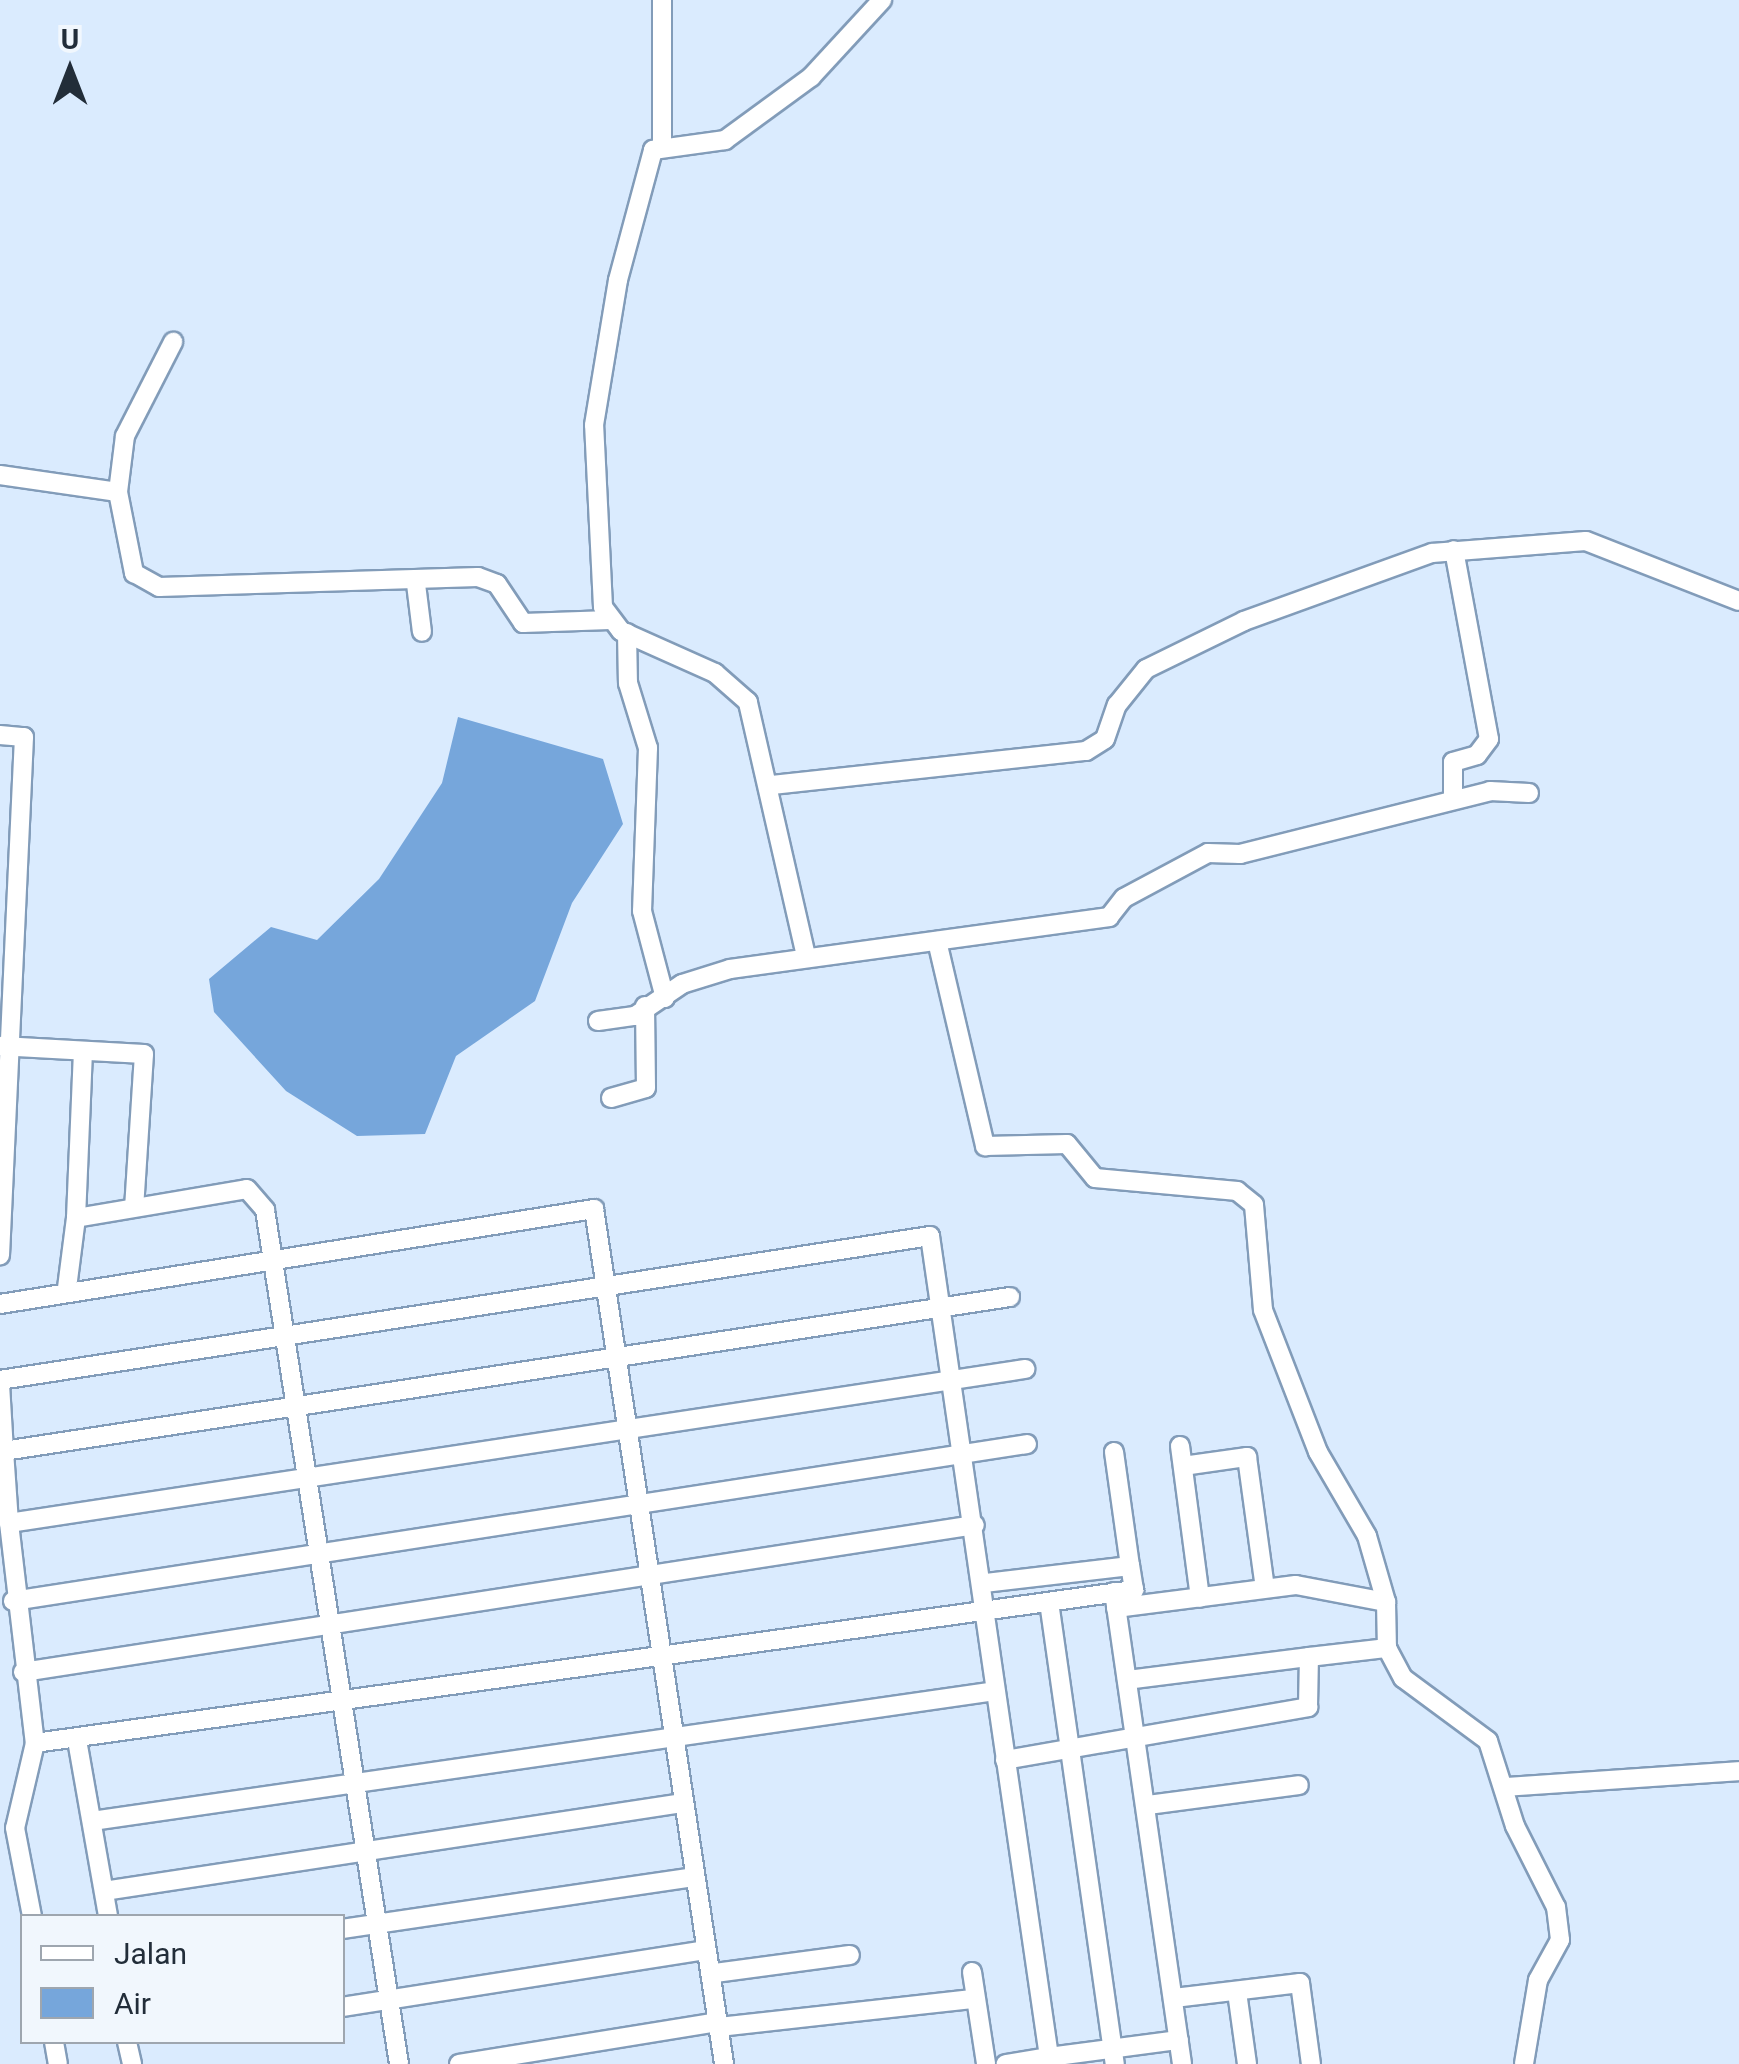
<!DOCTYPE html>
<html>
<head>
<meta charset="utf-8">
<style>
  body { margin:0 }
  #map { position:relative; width:1739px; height:2064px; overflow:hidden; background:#daebfe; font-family:Roboto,sans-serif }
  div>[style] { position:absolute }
  .water>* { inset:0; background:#76a6db }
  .roads { filter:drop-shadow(2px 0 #829cb9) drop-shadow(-2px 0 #829cb9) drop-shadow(0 2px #829cb9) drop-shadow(0 -2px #829cb9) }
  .street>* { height:18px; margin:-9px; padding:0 9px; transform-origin:9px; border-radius:9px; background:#fff }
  span { translate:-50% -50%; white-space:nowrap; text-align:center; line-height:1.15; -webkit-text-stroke:8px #f1f7fd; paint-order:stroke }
  .legend { position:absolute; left:20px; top:1914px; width:325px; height:130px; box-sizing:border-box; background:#f1f7fd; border:2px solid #9ea6af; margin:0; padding:12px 18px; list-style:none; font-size:30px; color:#222d39 }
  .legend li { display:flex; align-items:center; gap:20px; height:50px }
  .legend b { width:50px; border:2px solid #9ea6af }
  .north { position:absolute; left:20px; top:20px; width:100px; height:100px; -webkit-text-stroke:8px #f1f7fd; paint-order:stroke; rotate:0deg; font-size:28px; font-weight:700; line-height:40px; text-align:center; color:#222d39 }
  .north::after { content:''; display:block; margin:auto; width:35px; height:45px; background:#222d39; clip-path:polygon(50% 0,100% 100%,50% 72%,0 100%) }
</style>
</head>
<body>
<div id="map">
  <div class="water">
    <i style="clip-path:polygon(458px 717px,603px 759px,623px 824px,572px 903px,535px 1001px,456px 1056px,425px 1134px,357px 1136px,286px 1091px,214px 1012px,209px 979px,271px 927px,317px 940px,379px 879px,442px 783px)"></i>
  </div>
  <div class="roads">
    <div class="street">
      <i style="left:662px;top:145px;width:145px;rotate:-90deg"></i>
      <i style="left:0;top:475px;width:119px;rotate:8.2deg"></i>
      <i style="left:118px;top:492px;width:83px;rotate:78.8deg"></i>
      <i style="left:134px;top:573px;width:29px;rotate:29deg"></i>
      <i style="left:159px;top:587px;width:319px;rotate:-1.8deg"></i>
      <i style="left:478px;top:577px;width:20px;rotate:20deg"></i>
      <i style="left:497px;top:584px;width:47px;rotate:56.3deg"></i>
      <i style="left:523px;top:623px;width:87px;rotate:-2deg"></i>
      <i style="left:118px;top:492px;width:56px;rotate:-82.9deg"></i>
      <i style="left:125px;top:436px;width:106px;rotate:-62.9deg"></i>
      <i style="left:416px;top:584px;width:48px;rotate:82.9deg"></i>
      <i style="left:627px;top:633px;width:50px;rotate:88.9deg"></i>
      <i style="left:628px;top:683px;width:68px;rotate:72.9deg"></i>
      <i style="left:648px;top:748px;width:163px;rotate:92.1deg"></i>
      <i style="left:642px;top:911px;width:90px;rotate:75.2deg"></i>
      <i style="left:0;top:735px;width:24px;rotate:5deg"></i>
      <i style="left:24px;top:737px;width:519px;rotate:92.65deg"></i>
      <i style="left:772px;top:785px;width:316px;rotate:-6.2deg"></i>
      <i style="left:1086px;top:751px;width:22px;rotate:-32deg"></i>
      <i style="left:1105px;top:739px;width:36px;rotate:-71deg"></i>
      <i style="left:1117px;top:705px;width:46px;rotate:-51.1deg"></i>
      <i style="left:1146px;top:669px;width:109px;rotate:-26.1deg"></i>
      <i style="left:1244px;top:621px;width:200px;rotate:-19.9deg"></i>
      <i style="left:1432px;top:553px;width:154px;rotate:-4.5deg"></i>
      <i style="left:1586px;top:541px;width:164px;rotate:21.4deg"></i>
      <i style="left:1453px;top:799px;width:37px;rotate:-90deg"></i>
      <i style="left:1453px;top:762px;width:25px;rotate:-16deg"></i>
      <i style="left:1477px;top:755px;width:20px;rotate:-53deg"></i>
      <i style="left:1489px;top:739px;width:192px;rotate:-100.5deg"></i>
      <i style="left:937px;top:941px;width:211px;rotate:76.8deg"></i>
      <i style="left:985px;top:1146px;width:82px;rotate:-1.4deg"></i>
      <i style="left:1067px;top:1144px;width:44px;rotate:50.5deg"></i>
      <i style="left:1095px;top:1178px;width:143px;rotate:5.2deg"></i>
      <i style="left:1237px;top:1191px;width:22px;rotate:39deg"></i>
      <i style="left:1254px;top:1205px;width:105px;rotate:85.1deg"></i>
      <i style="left:1263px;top:1310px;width:152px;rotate:68.8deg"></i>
      <i style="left:1318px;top:1452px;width:97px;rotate:59.7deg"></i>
      <i style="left:1367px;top:1536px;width:69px;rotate:73.9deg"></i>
      <i style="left:1386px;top:1602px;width:46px;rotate:88.8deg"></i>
      <i style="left:1387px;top:1648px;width:34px;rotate:62deg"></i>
      <i style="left:1403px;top:1678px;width:106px;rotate:36.5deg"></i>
      <i style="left:1488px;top:1741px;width:89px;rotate:72.4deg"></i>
      <i style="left:1515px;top:1826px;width:91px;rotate:63.2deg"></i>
      <i style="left:1556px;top:1907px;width:33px;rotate:83deg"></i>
      <i style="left:1560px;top:1940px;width:46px;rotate:118.8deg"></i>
      <i style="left:1538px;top:1980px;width:85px;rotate:99.5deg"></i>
      <i style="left:806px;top:956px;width:261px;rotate:-102.9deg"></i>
      <i style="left:748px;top:702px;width:44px;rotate:-138.7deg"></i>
      <i style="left:715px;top:673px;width:103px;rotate:-155.9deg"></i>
      <i style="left:621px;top:631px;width:30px;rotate:-127deg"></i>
      <i style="left:603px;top:607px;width:182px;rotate:-92.8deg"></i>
      <i style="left:594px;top:425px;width:147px;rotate:-80.6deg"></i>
      <i style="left:618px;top:280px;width:135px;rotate:-74.9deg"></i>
      <i style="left:653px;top:150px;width:73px;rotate:-7.9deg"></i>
      <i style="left:725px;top:140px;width:107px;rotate:-36.2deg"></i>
      <i style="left:811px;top:77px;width:105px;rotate:-47.3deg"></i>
      <i style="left:598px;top:1021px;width:37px;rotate:-8deg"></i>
      <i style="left:635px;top:1016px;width:57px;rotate:-34.2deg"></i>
      <i style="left:682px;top:984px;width:50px;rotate:-17.4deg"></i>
      <i style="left:730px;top:969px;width:383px;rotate:-7.8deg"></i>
      <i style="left:1109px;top:917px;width:24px;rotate:-52deg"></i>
      <i style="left:1124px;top:898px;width:95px;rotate:-28.2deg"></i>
      <i style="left:1208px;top:853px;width:32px;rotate:2deg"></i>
      <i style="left:1240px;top:854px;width:258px;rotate:-14.1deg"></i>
      <i style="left:1490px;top:791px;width:39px;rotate:3deg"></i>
      <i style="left:0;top:1046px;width:144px;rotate:3.2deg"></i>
      <i style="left:144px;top:1054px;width:153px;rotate:93.7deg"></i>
      <i style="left:611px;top:1098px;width:36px;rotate:-16deg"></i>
      <i style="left:646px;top:1088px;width:82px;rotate:-90.7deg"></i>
      <i style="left:76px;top:1218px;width:167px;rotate:-87.6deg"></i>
      <i style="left:67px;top:1288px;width:71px;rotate:-82.7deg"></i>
      <i style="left:76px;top:1218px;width:173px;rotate:-9.6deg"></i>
      <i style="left:247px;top:1189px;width:28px;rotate:49deg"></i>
      <i style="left:265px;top:1210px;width:864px;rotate:81.08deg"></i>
      <i style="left:1010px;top:1297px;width:1018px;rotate:171.3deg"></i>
      <i style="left:4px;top:1451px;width:72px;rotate:86deg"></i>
      <i style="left:9px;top:1523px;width:1028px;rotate:-8.62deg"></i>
      <i style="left:0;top:1304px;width:602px;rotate:-9.09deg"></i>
      <i style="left:594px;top:1209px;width:865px;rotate:81.35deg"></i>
      <i style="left:0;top:1380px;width:941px;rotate:-8.8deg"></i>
      <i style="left:930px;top:1236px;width:830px;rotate:81.75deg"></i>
      <i style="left:1049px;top:2057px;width:44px;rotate:170.8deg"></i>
      <i style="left:0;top:1384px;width:67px;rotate:86.6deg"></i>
      <i style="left:1180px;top:1446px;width:153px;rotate:82.5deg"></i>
      <i style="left:1114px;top:1452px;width:115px;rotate:82deg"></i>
      <i style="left:1183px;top:1466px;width:65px;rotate:-8deg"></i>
      <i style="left:1247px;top:1457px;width:132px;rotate:82.2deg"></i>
      <i style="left:9px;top:1523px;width:222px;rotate:83.3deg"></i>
      <i style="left:35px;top:1743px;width:87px;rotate:103.2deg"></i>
      <i style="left:15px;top:1828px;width:90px;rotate:79.1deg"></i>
      <i style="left:1114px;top:1592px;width:477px;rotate:81.8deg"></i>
      <i style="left:13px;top:1601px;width:1026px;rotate:-8.8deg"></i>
      <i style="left:1049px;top:1602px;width:467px;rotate:81.9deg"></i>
      <i style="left:1116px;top:1608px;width:181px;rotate:-7.3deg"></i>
      <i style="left:1296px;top:1585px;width:92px;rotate:10.7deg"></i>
      <i style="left:23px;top:1672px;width:963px;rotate:-8.78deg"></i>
      <i style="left:1127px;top:1680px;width:183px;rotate:-7.2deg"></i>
      <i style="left:77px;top:1740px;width:179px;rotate:80deg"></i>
      <i style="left:35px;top:1743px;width:1110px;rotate:-7.93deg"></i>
      <i style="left:1134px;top:1590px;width:24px;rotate:-99deg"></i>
      <i style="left:1130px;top:1566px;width:145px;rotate:173.3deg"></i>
      <i style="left:1005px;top:1760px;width:308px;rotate:-9.9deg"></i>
      <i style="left:1308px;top:1707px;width:50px;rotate:-88.9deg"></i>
      <i style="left:1309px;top:1657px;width:79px;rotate:-6.6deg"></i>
      <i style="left:1505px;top:1787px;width:235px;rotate:-3.9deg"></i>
      <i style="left:1148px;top:1805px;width:152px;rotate:-7.5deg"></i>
      <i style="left:92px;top:1821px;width:912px;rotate:-8.19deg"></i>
      <i style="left:104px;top:1891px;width:586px;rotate:-8.64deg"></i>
      <i style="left:342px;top:1929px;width:357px;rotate:-8.4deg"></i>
      <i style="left:972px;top:1972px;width:93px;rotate:81.3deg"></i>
      <i style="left:715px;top:1973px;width:136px;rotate:-7.6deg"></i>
      <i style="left:1237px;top:1992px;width:73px;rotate:82.1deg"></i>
      <i style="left:1174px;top:1998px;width:127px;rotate:-6.8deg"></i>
      <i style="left:1300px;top:1983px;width:82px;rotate:82.3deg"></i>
      <i style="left:342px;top:2007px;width:369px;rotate:-8.9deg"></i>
      <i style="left:719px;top:2027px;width:257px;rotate:-6.3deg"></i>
      <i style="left:54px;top:2042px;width:22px;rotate:80deg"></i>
      <i style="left:127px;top:2042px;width:23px;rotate:77deg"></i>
      <i style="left:459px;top:2064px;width:263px;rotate:-9.2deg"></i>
      <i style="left:1050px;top:2064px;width:7px;rotate:-98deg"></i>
      <i style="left:1049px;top:2057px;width:131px;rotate:-7.5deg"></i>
    </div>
  </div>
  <ul class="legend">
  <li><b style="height:12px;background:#fff"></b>Jalan</li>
  <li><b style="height:28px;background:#76a6db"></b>Air</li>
  </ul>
  <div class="north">U</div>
</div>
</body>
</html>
